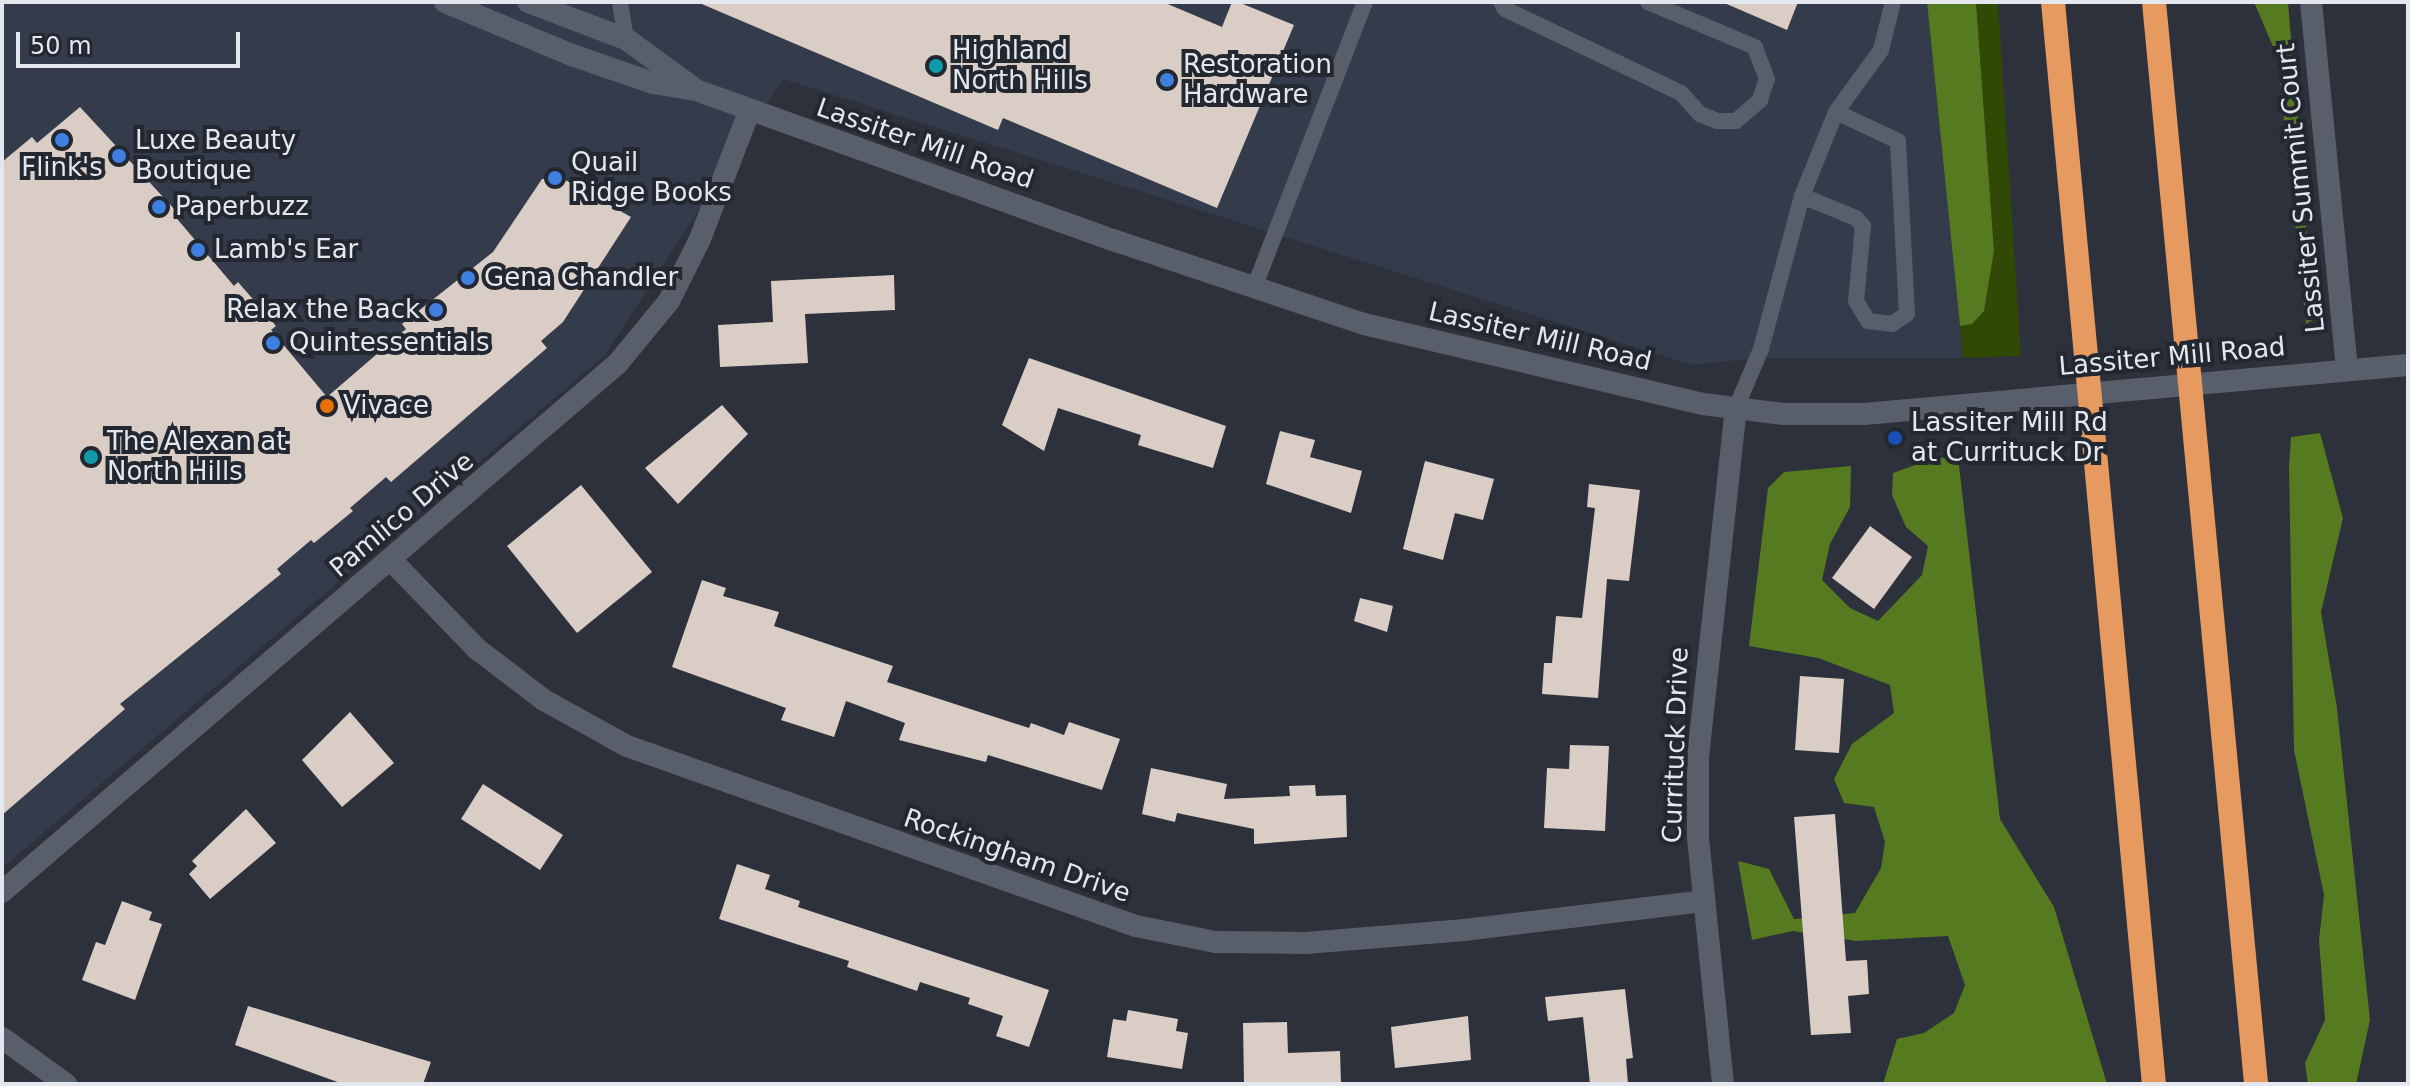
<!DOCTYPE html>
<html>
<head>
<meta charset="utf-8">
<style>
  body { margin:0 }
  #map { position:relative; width:2410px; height:1086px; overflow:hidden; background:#2c313b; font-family:"DejaVu Sans",sans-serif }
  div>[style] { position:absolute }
  .built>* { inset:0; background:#343c4b }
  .green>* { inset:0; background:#304904 }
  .forest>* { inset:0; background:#557a1f }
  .building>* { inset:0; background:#dacdc5 }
  .service>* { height:16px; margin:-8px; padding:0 8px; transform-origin:8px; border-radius:8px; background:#595f6a }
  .minor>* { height:22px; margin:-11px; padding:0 11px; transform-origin:11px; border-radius:11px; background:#595f6a }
  .secondary>* { height:22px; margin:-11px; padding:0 11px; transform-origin:11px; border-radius:11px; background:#595f6a }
  .motorway>* { height:24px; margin:-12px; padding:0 12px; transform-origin:12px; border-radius:12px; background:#e79a5f }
  .dots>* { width:22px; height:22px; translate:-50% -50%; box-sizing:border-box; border:4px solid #222730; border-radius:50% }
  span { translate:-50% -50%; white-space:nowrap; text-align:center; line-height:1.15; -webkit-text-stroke:8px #222730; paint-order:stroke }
  .poi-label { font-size:26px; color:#e4e7ed }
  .left { translate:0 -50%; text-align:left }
  .right { translate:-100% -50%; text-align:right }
  .street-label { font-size:26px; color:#e4e7ed }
  .frame { position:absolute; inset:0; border:4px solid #e4e7ed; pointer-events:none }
  .scale { position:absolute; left:16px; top:32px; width:224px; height:36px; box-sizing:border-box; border:4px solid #e4e7ed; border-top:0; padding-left:10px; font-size:24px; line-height:28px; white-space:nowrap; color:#e4e7ed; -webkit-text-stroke:6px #222730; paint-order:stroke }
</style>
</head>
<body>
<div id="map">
  <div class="built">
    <i style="clip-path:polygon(2px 2px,1927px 2px,1963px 358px,1757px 358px,1692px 365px,783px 79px,605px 355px,2px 868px)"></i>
  </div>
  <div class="green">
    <i style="clip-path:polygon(1976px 2px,1998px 2px,2021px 356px,1963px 358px,1960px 326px,1972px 324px,1984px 311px,1994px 250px)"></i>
  </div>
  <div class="forest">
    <i style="clip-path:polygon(1927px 2px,1976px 2px,1994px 251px,1984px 311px,1972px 324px,1960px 326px)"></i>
    <i style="clip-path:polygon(2254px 2px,2288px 2px,2314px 319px,2306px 324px,2277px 56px)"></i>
    <i style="clip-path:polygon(2320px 433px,2343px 518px,2321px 612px,2337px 708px,2370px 1020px,2356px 1084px,2308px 1084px,2305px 1063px,2325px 1020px,2319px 940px,2324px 895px,2294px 750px,2289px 467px,2291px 437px)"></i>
    <i style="clip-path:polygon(1958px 457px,2000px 819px,2054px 907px,2107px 1084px,1883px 1084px,1897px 1039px,1924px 1033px,1954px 1013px,1965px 985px,1948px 936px,1856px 941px,1793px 931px,1752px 940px,1738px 861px,1769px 869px,1794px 919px,1855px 913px,1881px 868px,1885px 842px,1874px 807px,1844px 803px,1834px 779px,1852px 744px,1894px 713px,1890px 685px,1818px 658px,1749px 646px,1768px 488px,1784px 472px,1851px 466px,1850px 507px,1830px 544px,1822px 580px,1850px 608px,1878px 621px,1922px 575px,1928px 546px,1906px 527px,1892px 495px,1893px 473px,1935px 458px)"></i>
  </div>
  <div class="building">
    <i style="clip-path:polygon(697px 2px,1163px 2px,1222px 27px,1232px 2px,1238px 2px,1294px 25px,1217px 208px,1003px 118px,998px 130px)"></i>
    <i style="clip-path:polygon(1722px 2px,1798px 2px,1787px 30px)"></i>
    <i style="clip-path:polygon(80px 107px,176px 211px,173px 214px,234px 286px,238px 282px,276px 326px,271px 330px,327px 397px,406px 329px,402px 324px,493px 252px,542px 179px,560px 177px,631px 217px,563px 322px,541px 341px,547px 348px,391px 482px,386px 477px,350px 508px,353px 511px,314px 543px,311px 540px,277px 569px,281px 574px,120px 704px,125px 709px,2px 815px,2px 162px,32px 137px,37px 143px)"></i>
    <i style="clip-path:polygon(894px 275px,895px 310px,805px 314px,808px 363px,720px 367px,718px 325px,773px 322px,771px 281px)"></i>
    <i style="clip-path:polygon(1029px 358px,1226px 426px,1213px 468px,1138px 445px,1141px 435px,1058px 408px,1044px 451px,1002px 425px)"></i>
    <i style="clip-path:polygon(722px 405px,748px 434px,678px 504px,645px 468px)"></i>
    <i style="clip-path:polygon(1280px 431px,1315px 440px,1310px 457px,1362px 471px,1351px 513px,1266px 484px)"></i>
    <i style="clip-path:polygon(1425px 461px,1494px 479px,1483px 520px,1455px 513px,1443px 560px,1403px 549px)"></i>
    <i style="clip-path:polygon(1589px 484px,1640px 490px,1629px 581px,1607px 579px,1598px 698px,1542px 694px,1544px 663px,1552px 663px,1556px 616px,1582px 618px,1595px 508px,1587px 507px)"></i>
    <i style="clip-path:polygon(581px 485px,652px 572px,577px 633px,507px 546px)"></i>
    <i style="clip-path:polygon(1870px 526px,1912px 557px,1874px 609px,1832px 578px)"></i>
    <i style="clip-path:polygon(702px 580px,726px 588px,723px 596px,779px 612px,774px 626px,893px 666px,887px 682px,1029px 728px,1031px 723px,1064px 735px,1069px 722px,1120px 739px,1102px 790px,988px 755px,986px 762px,899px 740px,905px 723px,846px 701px,834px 737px,781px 720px,786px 708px,672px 667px)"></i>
    <i style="clip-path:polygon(1360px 598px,1393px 606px,1387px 632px,1354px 621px)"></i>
    <i style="clip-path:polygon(1800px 676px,1844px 679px,1839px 753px,1795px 750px)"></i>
    <i style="clip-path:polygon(350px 712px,394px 763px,342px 807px,302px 760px)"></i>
    <i style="clip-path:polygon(1570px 745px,1609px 746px,1605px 831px,1544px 828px,1547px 768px,1569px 769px)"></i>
    <i style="clip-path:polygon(1151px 768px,1227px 784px,1224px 799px,1290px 796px,1289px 786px,1315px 785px,1316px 796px,1346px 795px,1347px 837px,1254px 844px,1254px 829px,1177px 813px,1175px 822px,1142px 814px)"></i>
    <i style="clip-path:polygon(483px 784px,563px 835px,540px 870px,461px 819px)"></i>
    <i style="clip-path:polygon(246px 809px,276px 843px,210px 899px,189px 874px,197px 866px,192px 861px)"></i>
    <i style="clip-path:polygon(1835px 814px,1846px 961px,1867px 960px,1869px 994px,1848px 996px,1851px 1033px,1811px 1035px,1794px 817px)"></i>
    <i style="clip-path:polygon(737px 864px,770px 875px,765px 889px,800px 901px,798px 907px,1049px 990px,1029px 1047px,996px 1036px,1003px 1016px,968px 1004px,970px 998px,920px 982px,917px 991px,847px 967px,849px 961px,719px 919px)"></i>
    <i style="clip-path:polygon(122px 901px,152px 912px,149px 920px,162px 924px,135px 1000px,82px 980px,96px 942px,105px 945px)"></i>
    <i style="clip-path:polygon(1625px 989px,1633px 1058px,1626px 1059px,1628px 1084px,1590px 1084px,1583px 1017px,1548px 1021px,1545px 997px)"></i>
    <i style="clip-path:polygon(248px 1006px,431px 1062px,423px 1084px,343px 1084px,235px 1045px)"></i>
    <i style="clip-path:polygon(1128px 1010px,1178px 1019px,1176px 1031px,1188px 1033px,1182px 1069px,1107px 1057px,1113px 1019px,1126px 1021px)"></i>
    <i style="clip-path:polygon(1468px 1016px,1471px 1060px,1395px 1068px,1391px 1027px)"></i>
    <i style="clip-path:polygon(1287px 1022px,1288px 1053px,1340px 1051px,1341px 1084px,1244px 1084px,1243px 1023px)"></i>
  </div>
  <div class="service">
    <i style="left:620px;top:2px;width:37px;rotate:81deg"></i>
    <i style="left:1501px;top:2px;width:8px;rotate:60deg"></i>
    <i style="left:1505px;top:9px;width:195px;rotate:25.5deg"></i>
    <i style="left:1681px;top:93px;width:28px;rotate:48deg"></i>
    <i style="left:1700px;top:114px;width:18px;rotate:22deg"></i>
    <i style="left:1717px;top:121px;width:19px"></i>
    <i style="left:1736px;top:121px;width:32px;rotate:-41deg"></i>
    <i style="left:1760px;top:100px;width:22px;rotate:-72deg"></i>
    <i style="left:1767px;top:79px;width:34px;rotate:-111deg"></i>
    <i style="left:1755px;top:47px;width:116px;rotate:-157.2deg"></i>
    <i style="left:1802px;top:196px;width:58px;rotate:22.2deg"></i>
    <i style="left:1856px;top:218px;width:11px;rotate:49deg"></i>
    <i style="left:1863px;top:226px;width:75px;rotate:95.3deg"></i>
    <i style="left:1856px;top:301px;width:23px;rotate:59deg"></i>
    <i style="left:1868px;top:321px;width:24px;rotate:7deg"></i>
    <i style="left:1892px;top:324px;width:18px;rotate:-34deg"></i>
    <i style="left:1907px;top:314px;width:173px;rotate:-93deg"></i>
    <i style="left:1898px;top:141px;width:68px;rotate:-154.9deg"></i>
    <i style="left:1254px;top:288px;width:307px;rotate:-68.8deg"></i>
    <i style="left:1736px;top:408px;width:64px;rotate:-67deg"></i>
    <i style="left:1761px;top:349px;width:158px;rotate:-75deg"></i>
    <i style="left:1802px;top:196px;width:91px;rotate:-68deg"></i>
    <i style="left:1836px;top:112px;width:77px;rotate:-54deg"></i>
    <i style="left:1881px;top:50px;width:49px;rotate:-76deg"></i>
  </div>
  <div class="minor">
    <i style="left:2311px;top:2px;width:370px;rotate:84.4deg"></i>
    <i style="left:392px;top:561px;width:122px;rotate:46deg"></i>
    <i style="left:477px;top:649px;width:84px;rotate:37.3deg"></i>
    <i style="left:544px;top:700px;width:95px;rotate:29deg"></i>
    <i style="left:627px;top:746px;width:540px;rotate:19.48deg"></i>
    <i style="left:1136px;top:926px;width:81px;rotate:11.4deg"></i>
    <i style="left:1215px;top:942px;width:91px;rotate:0.6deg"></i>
    <i style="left:1306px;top:943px;width:159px;rotate:-4.7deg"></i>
    <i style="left:1464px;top:930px;width:241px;rotate:-6.9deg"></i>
    <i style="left:2px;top:892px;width:812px;rotate:-40.65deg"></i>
    <i style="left:618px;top:363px;width:80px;rotate:-50.6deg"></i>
    <i style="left:669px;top:301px;width:69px;rotate:-63.4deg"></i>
    <i style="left:700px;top:239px;width:136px;rotate:-68.9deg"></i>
    <i style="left:2px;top:1038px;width:79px;rotate:35.7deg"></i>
    <i style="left:1723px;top:1084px;width:249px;rotate:-95.8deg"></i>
    <i style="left:1698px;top:836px;width:79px;rotate:-90deg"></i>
    <i style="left:1698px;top:757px;width:351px;rotate:-83.8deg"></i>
  </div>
  <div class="secondary">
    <i style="left:445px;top:2px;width:138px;rotate:22.7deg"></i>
    <i style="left:572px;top:55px;width:86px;rotate:19.1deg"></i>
    <i style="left:653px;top:83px;width:44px;rotate:9.2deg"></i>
    <i style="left:696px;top:90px;width:443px;rotate:19.8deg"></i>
    <i style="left:1113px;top:240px;width:265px;rotate:18.5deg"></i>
    <i style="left:1364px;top:324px;width:348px;rotate:13.3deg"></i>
    <i style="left:1703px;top:404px;width:81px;rotate:7.1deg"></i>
    <i style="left:1783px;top:414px;width:81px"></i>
    <i style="left:1864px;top:414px;width:546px;rotate:-5.15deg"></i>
    <i style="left:528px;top:2px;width:105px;rotate:20.7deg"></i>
    <i style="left:626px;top:39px;width:82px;rotate:36deg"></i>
  </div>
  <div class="motorway">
    <i style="left:2053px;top:2px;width:1087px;rotate:84.67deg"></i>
    <i style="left:2154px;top:2px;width:1087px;rotate:84.61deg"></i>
  </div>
  <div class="dots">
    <i style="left:936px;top:66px;background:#0f9aa8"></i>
    <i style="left:1167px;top:80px;background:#3f7fe0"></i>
    <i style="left:62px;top:140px;background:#3f7fe0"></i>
    <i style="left:119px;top:156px;background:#3f7fe0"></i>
    <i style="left:555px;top:178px;background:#3f7fe0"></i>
    <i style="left:159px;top:207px;background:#3f7fe0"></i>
    <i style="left:198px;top:250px;background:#3f7fe0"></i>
    <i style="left:468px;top:278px;background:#3f7fe0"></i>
    <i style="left:436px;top:310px;background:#3f7fe0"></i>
    <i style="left:273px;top:343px;background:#3f7fe0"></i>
    <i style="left:327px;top:406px;background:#e8710a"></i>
    <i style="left:1895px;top:438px;background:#1a4fb4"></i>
    <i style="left:91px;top:457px;background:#0f9aa8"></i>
  </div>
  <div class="poi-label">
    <span class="left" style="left:952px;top:66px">Highland<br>North Hills</span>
    <span class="left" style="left:1183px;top:80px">Restoration<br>Hardware</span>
    <span class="left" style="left:135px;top:156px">Luxe Beauty<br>Boutique</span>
    <span class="left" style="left:571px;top:178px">Quail<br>Ridge Books</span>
    <span style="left:62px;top:168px">Flink's</span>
    <span class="left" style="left:175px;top:207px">Paperbuzz</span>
    <span class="left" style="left:214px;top:250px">Lamb's Ear</span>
    <span class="left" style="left:484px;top:278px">Gena Chandler</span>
    <span class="right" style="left:420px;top:310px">Relax the Back</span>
    <span class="left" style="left:289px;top:343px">Quintessentials</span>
    <span class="left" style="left:343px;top:406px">Vivace</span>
    <span class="left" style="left:1911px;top:438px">Lassiter Mill Rd<br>at Currituck Dr</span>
    <span class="left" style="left:107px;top:457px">The Alexan at<br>North Hills</span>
  </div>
  <div class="street-label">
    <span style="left:925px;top:144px;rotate:19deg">Lassiter Mill Road</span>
    <span style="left:2301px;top:188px;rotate:-96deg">Lassiter Summit Court</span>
    <span style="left:1540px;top:337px;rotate:13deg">Lassiter Mill Road</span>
    <span style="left:2172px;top:357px;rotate:-5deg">Lassiter Mill Road</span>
    <span style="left:402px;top:515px;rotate:-40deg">Pamlico Drive</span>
    <span style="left:1676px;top:745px;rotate:-88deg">Currituck Drive</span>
    <span style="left:1017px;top:856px;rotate:19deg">Rockingham Drive</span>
  </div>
  <div class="frame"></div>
  <div class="scale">50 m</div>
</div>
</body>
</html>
